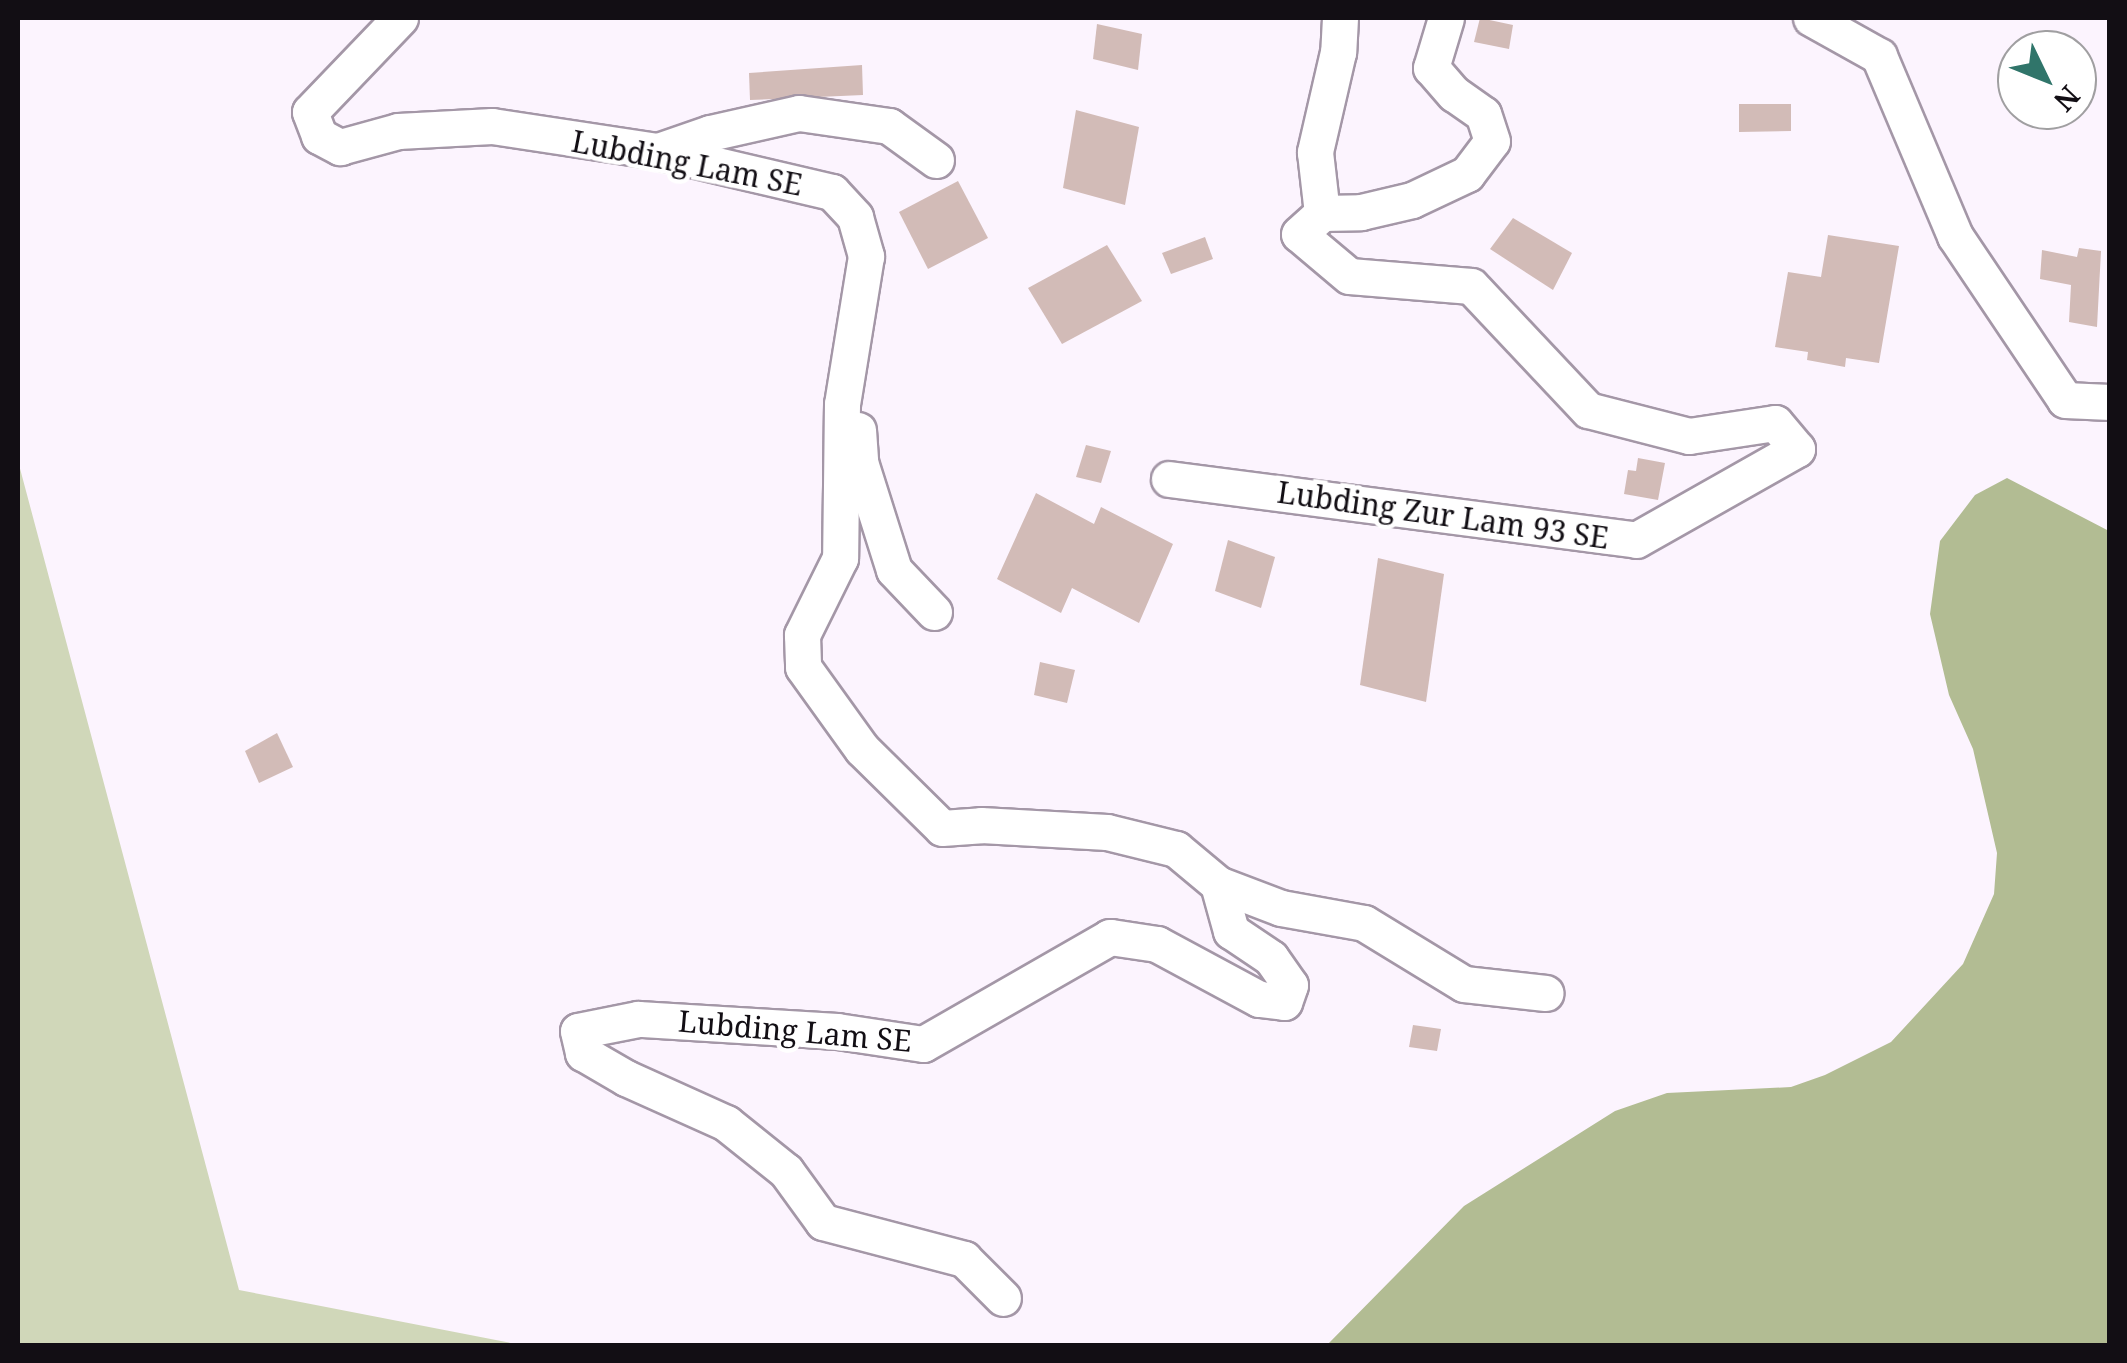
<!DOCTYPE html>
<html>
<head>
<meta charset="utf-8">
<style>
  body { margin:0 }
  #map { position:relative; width:2127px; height:1363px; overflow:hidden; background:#fcf4fe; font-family:"Noto Serif",serif }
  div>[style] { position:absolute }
  .green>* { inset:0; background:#d0d7b9 }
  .forest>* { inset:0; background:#b2bc93 }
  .building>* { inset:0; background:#d2bbb7 }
  .roads { filter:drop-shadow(2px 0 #a497a7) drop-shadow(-2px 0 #a497a7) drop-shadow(0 2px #a497a7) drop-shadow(0 -2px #a497a7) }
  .minor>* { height:35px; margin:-17.5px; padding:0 17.5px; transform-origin:17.5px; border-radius:17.5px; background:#fff }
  span { translate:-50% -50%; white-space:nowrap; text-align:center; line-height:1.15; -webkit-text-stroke:9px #fff; paint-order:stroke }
  .street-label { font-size:30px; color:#120e14 }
  .frame { position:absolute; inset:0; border:20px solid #120e14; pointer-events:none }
  .north { position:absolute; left:1997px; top:30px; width:100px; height:100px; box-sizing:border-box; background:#fff; border:2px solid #a09fa1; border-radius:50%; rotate:133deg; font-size:28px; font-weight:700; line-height:40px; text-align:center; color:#120e14 }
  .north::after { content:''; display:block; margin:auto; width:35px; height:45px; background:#30756a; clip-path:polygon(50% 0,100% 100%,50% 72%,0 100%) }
</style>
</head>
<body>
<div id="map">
  <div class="green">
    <i style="clip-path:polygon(18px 461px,239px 1290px,521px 1345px,18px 1345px)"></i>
  </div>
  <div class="forest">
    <i style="clip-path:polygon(2007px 478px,2109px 531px,2109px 1345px,1327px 1345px,1464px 1206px,1615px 1111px,1667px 1093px,1791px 1087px,1825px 1075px,1891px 1042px,1963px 964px,1994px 894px,1997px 853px,1973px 749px,1949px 695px,1930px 614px,1940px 541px,1975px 495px)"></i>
  </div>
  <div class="building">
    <i style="clip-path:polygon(1480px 18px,1513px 25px,1509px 49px,1474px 42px)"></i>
    <i style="clip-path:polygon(1097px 24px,1142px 34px,1138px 70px,1093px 59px)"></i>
    <i style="clip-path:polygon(862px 65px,863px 95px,750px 100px,749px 73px)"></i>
    <i style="clip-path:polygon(1739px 104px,1791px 104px,1791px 131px,1739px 132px)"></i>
    <i style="clip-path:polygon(1076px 110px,1139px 127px,1125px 205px,1063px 188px)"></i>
    <i style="clip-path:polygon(958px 181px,988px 238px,928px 269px,899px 212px)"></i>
    <i style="clip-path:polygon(1513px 218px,1572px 253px,1553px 290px,1490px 249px)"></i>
    <i style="clip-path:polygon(1828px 235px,1899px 246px,1879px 363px,1846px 358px,1845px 367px,1807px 360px,1808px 352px,1775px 347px,1788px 272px,1821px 277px)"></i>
    <i style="clip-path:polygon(1205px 237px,1213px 259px,1171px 274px,1162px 253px)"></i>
    <i style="clip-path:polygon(1107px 245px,1142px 301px,1062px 344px,1028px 288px)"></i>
    <i style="clip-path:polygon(2079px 248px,2101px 251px,2097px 327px,2069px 322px,2071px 285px,2040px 279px,2042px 250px,2077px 257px)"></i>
    <i style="clip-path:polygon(1086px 445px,1111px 451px,1101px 483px,1076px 477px)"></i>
    <i style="clip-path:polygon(1638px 458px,1665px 463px,1658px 500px,1624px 494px,1628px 470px,1636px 471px)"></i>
    <i style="clip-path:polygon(1036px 493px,1094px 524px,1101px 507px,1173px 544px,1139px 623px,1072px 588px,1061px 613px,997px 579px)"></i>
    <i style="clip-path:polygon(1228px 540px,1275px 557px,1261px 608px,1215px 591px)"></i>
    <i style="clip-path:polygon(1378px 558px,1444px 574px,1426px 702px,1360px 685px)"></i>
    <i style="clip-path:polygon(1040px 662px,1075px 670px,1067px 703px,1034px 695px)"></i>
    <i style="clip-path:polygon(277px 733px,293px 767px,259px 783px,245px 751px)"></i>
    <i style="clip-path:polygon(1413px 1025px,1441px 1029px,1437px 1051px,1409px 1047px)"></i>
  </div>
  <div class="roads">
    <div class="minor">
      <i style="left:400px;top:18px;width:130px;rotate:133.8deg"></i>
      <i style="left:310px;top:112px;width:26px;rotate:69deg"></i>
      <i style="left:319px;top:136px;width:24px;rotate:28deg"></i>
      <i style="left:340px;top:147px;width:60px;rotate:-15.4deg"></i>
      <i style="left:398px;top:131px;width:94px;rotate:-3deg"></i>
      <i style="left:492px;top:126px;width:167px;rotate:8.6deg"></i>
      <i style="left:657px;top:151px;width:180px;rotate:13.2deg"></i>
      <i style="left:832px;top:192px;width:34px;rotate:47deg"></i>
      <i style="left:855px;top:217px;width:41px;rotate:74.2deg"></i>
      <i style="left:866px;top:256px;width:150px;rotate:99.2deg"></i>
      <i style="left:842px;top:404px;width:154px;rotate:90.7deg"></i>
      <i style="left:840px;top:558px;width:86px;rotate:116.3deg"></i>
      <i style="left:802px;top:635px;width:32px;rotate:88deg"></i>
      <i style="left:803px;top:667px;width:101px;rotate:54.3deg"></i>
      <i style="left:862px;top:749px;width:112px;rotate:44.6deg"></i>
      <i style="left:942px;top:828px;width:39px;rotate:-4deg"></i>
      <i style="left:981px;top:825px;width:126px;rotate:3.2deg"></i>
      <i style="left:1107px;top:832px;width:71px;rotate:13.8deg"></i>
      <i style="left:1176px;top:849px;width:55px;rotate:39.8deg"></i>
      <i style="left:1218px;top:884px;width:49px;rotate:74.5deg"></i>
      <i style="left:1231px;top:931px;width:48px;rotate:34deg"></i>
      <i style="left:1271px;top:958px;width:33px;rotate:55deg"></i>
      <i style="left:1290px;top:985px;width:18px;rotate:109deg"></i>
      <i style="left:1284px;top:1002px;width:25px;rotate:-173deg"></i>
      <i style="left:1259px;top:999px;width:116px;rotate:-151.7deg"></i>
      <i style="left:1157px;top:944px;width:48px;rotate:-171.5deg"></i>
      <i style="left:1110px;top:937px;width:215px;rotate:150.2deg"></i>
      <i style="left:923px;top:1044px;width:87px;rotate:-171.4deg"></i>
      <i style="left:837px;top:1031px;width:199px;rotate:-176.5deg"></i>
      <i style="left:638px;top:1019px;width:61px;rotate:168.7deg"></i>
      <i style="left:578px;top:1031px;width:23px;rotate:77deg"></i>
      <i style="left:583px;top:1053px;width:50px;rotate:30.2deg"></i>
      <i style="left:626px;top:1078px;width:110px;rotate:24.2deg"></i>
      <i style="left:726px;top:1123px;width:77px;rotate:38.7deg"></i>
      <i style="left:786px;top:1171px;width:63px;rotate:54deg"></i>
      <i style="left:823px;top:1222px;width:146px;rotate:14.7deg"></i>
      <i style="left:964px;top:1259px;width:55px;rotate:45deg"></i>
      <i style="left:1340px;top:18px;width:34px;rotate:93deg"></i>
      <i style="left:1338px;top:52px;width:103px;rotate:103deg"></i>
      <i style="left:1315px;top:152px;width:61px;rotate:83.5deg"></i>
      <i style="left:1322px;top:213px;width:39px;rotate:-1deg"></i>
      <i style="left:1361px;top:212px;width:52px;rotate:-13.2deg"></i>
      <i style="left:1412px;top:200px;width:61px;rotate:-25.3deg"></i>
      <i style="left:1467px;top:174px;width:41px;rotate:-52.9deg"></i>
      <i style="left:1492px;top:141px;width:28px;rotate:-108deg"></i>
      <i style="left:1483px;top:114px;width:35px;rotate:-145deg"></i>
      <i style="left:1454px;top:94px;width:35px;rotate:-131deg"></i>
      <i style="left:1431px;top:68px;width:52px;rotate:-73.3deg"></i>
      <i style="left:1811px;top:18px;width:78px;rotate:29.2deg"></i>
      <i style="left:1879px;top:56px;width:195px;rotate:67.1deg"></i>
      <i style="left:1955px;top:236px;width:197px;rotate:56.1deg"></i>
      <i style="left:2065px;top:400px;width:45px;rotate:2.5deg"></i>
      <i style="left:658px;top:151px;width:55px;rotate:-19.1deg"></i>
      <i style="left:710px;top:133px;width:91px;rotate:-12.7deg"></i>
      <i style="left:799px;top:113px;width:91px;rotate:8.2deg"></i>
      <i style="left:889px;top:126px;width:58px;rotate:35.9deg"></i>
      <i style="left:858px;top:430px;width:32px;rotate:86deg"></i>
      <i style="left:860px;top:462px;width:113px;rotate:72.5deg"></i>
      <i style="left:894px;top:570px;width:58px;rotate:46.4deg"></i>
      <i style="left:1169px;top:479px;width:471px;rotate:7.4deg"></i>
      <i style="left:1636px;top:540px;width:185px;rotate:-29.5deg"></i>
      <i style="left:1797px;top:449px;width:34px;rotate:-130deg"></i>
      <i style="left:1775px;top:423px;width:87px;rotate:171.4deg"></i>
      <i style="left:1689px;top:436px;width:104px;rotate:-165.6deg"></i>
      <i style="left:1588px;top:410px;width:170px;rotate:-133.3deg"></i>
      <i style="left:1471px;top:286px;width:122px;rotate:-175.3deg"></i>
      <i style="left:1349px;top:276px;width:65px;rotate:-140deg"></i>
      <i style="left:1299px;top:234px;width:31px;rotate:-42deg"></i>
      <i style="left:1218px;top:884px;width:67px;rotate:20.9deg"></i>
      <i style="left:1281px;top:908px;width:84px;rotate:10.2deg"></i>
      <i style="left:1364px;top:923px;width:117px;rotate:31.4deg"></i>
      <i style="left:1464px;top:984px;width:82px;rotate:6.3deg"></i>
    </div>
  </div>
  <div class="street-label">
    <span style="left:687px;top:163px;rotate:11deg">Lubding Lam SE</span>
    <span style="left:1443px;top:515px;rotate:8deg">Lubding Zur Lam 93 SE</span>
    <span style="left:795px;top:1031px;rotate:5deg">Lubding Lam SE</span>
  </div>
  <div class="frame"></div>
  <div class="north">N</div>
</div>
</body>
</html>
